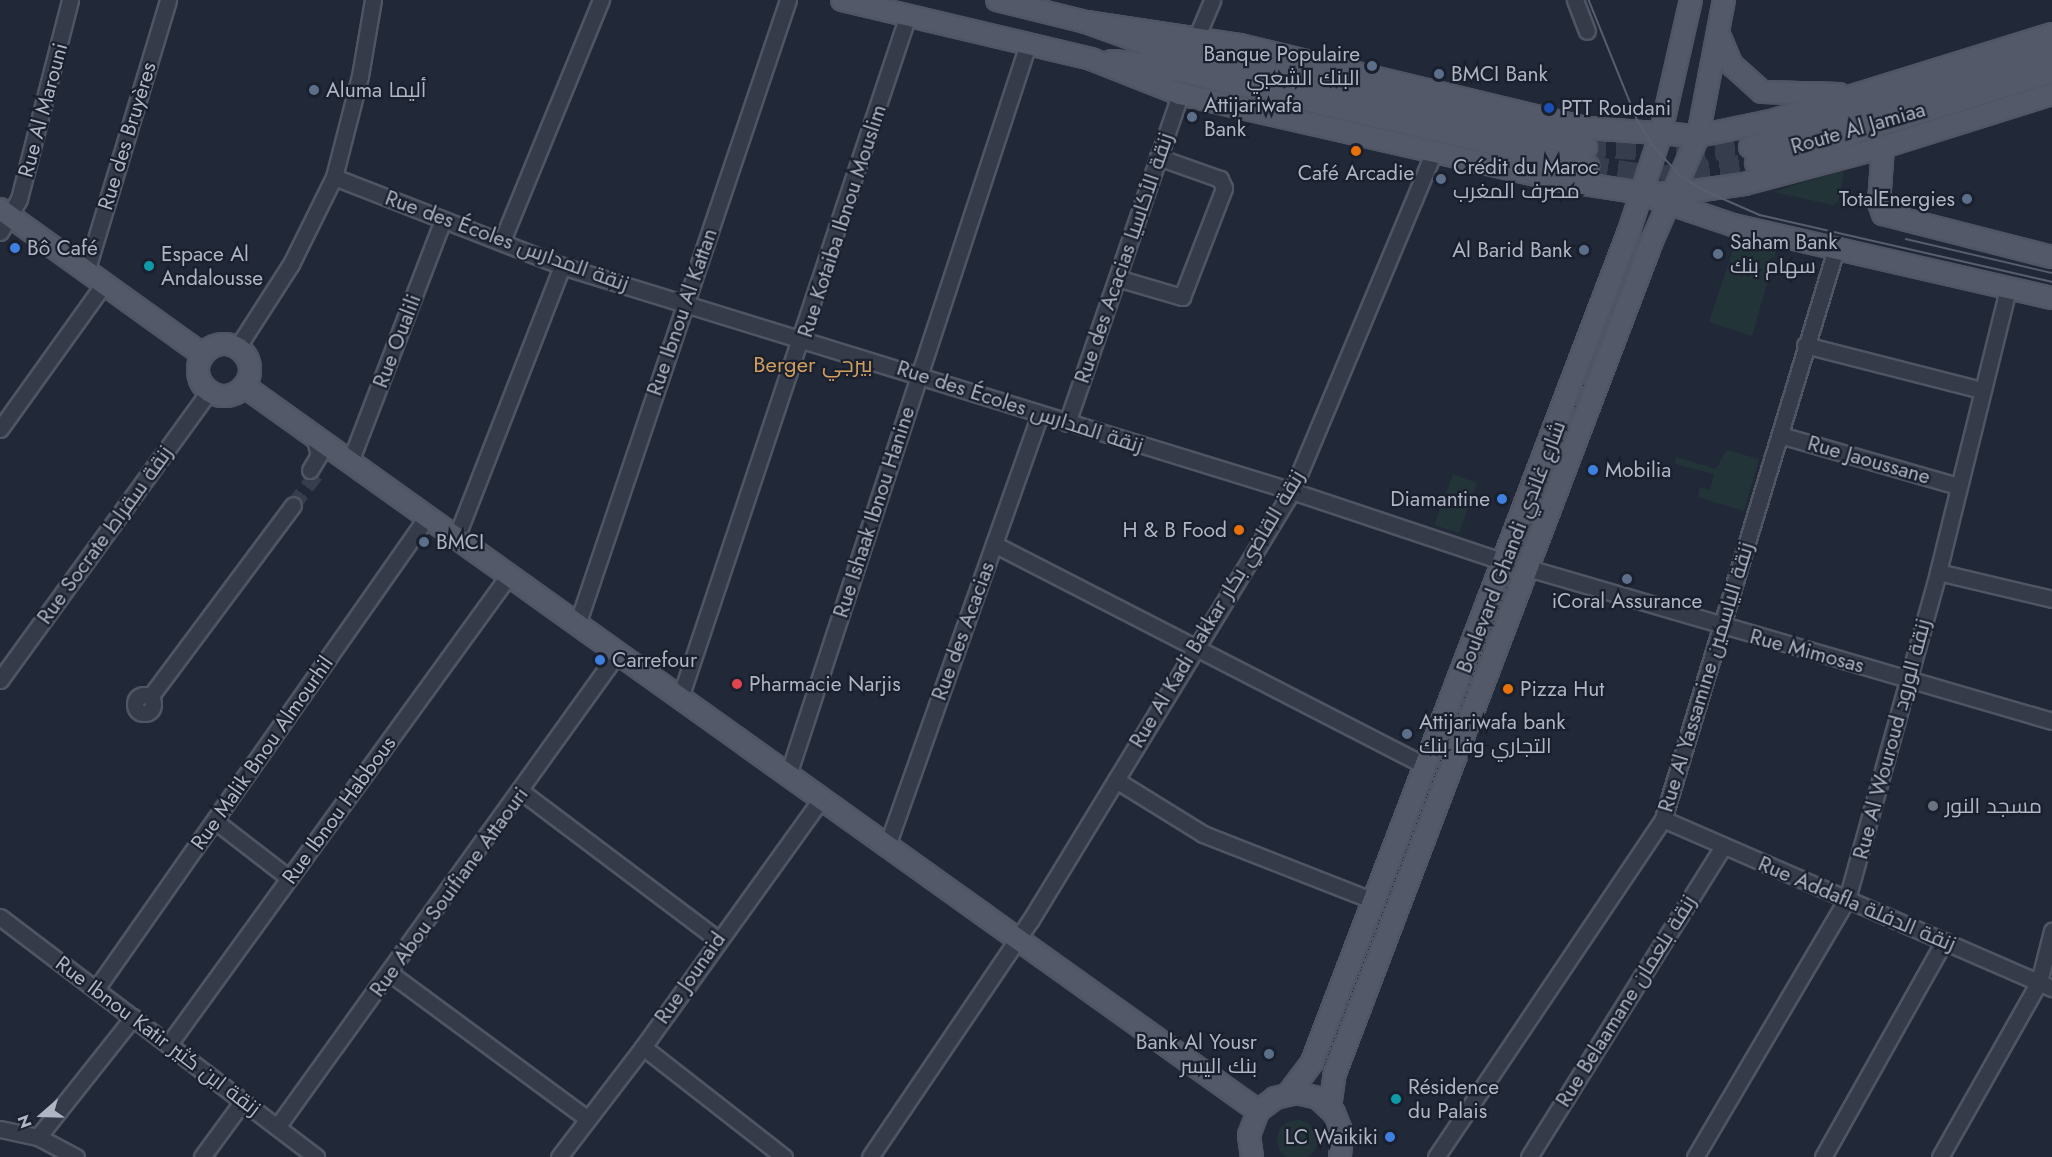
<!DOCTYPE html>
<html>
<head>
<meta charset="utf-8">
<style>
  body { margin:0 }
  #map { position:relative; width:2052px; height:1157px; overflow:hidden; background:#212838; font-family:Jost,Cairo,sans-serif }
  div>[style] { position:absolute }
  .green>* { inset:0; background:#233439 }
  .round { border-radius:50% }
  .minor-tunnel>* { height:15px; margin-top:-7.5px; transform-origin:0; background:repeating-linear-gradient(90deg,#363d4d 0 15px,transparent 0 23px) }
  .major-tunnel>* { height:20px; margin-top:-10px; transform-origin:0; background:repeating-linear-gradient(90deg,#363d4d 0 20px,transparent 0 30px) }
  .roads { filter:drop-shadow(2px 0 #505563) drop-shadow(-2px 0 #505563) drop-shadow(0 2px #505563) drop-shadow(0 -2px #505563) }
  .minor>* { height:15px; margin:-7.5px; padding:0 7.5px; transform-origin:7.5px; border-radius:7.5px; background:#353b48 }
  .minor>.ring { margin:-7.5px; padding:0; box-sizing:content-box; background:none; border:15px solid #353b48; border-radius:50% }
  .major>* { height:20px; margin:-10px; padding:0 10px; transform-origin:10px; border-radius:10px; background:#535969 }
  .major>.ring { margin:-10px; padding:0; box-sizing:content-box; background:none; border:20px solid #535969; border-radius:50% }
  .tram>* { height:1.5px; margin:-0.75px; padding:0 0.75px; transform-origin:0.75px; border-radius:0.75px; background:#575e6f }
  .dots>* { width:16px; height:16px; translate:-50% -50%; box-sizing:border-box; border:3px solid #1a202d; border-radius:50% }
  span { translate:-50% -50%; white-space:nowrap; text-align:center; line-height:1.15; -webkit-text-stroke:4.5px #1a202d; paint-order:stroke }
  .poi-label { font-size:21px; color:#b0b5c5 }
  .right { translate:-100% -50%; text-align:right }
  .left { translate:0 -50%; text-align:left }
  .street-label { font-size:21px; color:#b0b5c5 }
  .neighbourhood-label { font-size:22px; color:#d09e60 }
  .north { position:absolute; left:12px; top:1085px; width:60px; height:60px; -webkit-text-stroke:4px #1a202d; paint-order:stroke; rotate:250deg; font-size:16px; font-weight:700; line-height:24px; text-align:center; color:#b0b5c5 }
  .north::after { content:''; display:block; margin:auto; width:21px; height:27px; background:#b0b5c5; clip-path:polygon(50% 0,100% 100%,50% 72%,0 100%) }
</style>
</head>
<body>
<div id="map">
  <div class="green">
    <i style="clip-path:polygon(1840px 171px,1844px 172px,1838px 202px,1833px 205px,1773px 192px)"></i>
    <i style="clip-path:polygon(1737px 238px,1777px 248px,1752px 336px,1709px 322px)"></i>
    <i style="clip-path:polygon(1727px 450px,1759px 459px,1744px 511px,1698px 497px,1700px 487px,1710px 490px,1714px 474px,1675px 464px,1676px 457px,1716px 469px)"></i>
    <i style="clip-path:polygon(1453px 474px,1477px 483px,1459px 533px,1434px 525px)"></i>
    <i class="round" style="left:1277px;top:1120px;width:40px;height:40px"></i>
  </div>
  <div class="minor-tunnel">
    <i style="left:293px;top:505px;width:39px;rotate:-53deg"></i>
  </div>
  <div class="major-tunnel">
    <i style="left:1586px;top:147px;width:99px;rotate:3.5deg"></i>
    <i style="left:1685px;top:153px;width:65px;rotate:-5.3deg"></i>
    <i style="left:1588px;top:166px;width:73px;rotate:7.9deg"></i>
    <i style="left:1660px;top:176px;width:97px;rotate:-7.7deg"></i>
  </div>
  <div class="roads">
    <div class="minor">
      <i style="left:1575px;top:0;width:33px;rotate:69deg"></i>
      <i style="left:1197px;top:36px;width:39px;rotate:-67deg"></i>
      <i style="left:334px;top:177px;width:245px;rotate:21.3deg"></i>
      <i style="left:562px;top:266px;width:764px;rotate:17.13deg"></i>
      <i style="left:1292px;top:491px;width:224px;rotate:18.5deg"></i>
      <i style="left:0;top:232px;width:38px;rotate:-60deg"></i>
      <i style="left:19px;top:199px;width:205px;rotate:-75.6deg"></i>
      <i style="left:502px;top:241px;width:261px;rotate:-67.7deg"></i>
      <i style="left:86px;top:272px;width:284px;rotate:-73.2deg"></i>
      <i style="left:1117px;top:278px;width:68px;rotate:16.3deg"></i>
      <i style="left:1182px;top:297px;width:117px;rotate:-68.9deg"></i>
      <i style="left:1224px;top:188px;width:10px;rotate:-114deg"></i>
      <i style="left:1220px;top:179px;width:66px;rotate:-160.5deg"></i>
      <i style="left:1805px;top:345px;width:182px;rotate:14.3deg"></i>
      <i style="left:237px;top:348px;width:100px;rotate:-57.3deg"></i>
      <i style="left:291px;top:264px;width:97px;rotate:-63.7deg"></i>
      <i style="left:334px;top:177px;width:104px;rotate:-75.6deg"></i>
      <i style="left:360px;top:76px;width:77px;rotate:-80.3deg"></i>
      <i style="left:1067px;top:423px;width:348px;rotate:-71deg"></i>
      <i style="left:0;top:429px;width:177px;rotate:-54.4deg"></i>
      <i style="left:1780px;top:435px;width:185px;rotate:16deg"></i>
      <i style="left:350px;top:462px;width:259px;rotate:-69deg"></i>
      <i style="left:310px;top:470px;width:17px;rotate:-59deg"></i>
      <i style="left:319px;top:455px;width:20px;rotate:-105deg"></i>
      <i style="left:456px;top:538px;width:292px;rotate:-68.7deg"></i>
      <i style="left:994px;top:544px;width:483px;rotate:27.2deg"></i>
      <i style="left:1528px;top:568px;width:546px;rotate:16.28deg"></i>
      <i style="left:1938px;top:572px;width:117px;rotate:13.3deg"></i>
      <i style="left:577px;top:625px;width:660px;rotate:-71.35deg"></i>
      <i style="left:0;top:680px;width:357px;rotate:-54.1deg"></i>
      <i class="ring" style="left:135px;top:695px;width:3px;height:3px"></i>
      <i style="left:150px;top:697px;width:239px;rotate:-53.3deg"></i>
      <i style="left:680px;top:698px;width:720px;rotate:-71.54deg"></i>
      <i style="left:788px;top:775px;width:769px;rotate:-71.82deg"></i>
      <i style="left:1116px;top:780px;width:102px;rotate:31.8deg"></i>
      <i style="left:1203px;top:834px;width:184px;rotate:21.4deg"></i>
      <i style="left:522px;top:792px;width:244px;rotate:37deg"></i>
      <i style="left:1663px;top:819px;width:424px;rotate:23.5deg"></i>
      <i style="left:215px;top:821px;width:93px;rotate:37.6deg"></i>
      <i style="left:887px;top:846px;width:456px;rotate:-70.5deg"></i>
      <i style="left:0;top:917px;width:397px;rotate:37.2deg"></i>
      <i style="left:391px;top:974px;width:242px;rotate:36.4deg"></i>
      <i style="left:96px;top:989px;width:576px;rotate:-54.96deg"></i>
      <i style="left:169px;top:1044px;width:579px;rotate:-54.06deg"></i>
      <i style="left:643px;top:1047px;width:179px;rotate:38deg"></i>
      <i style="left:277px;top:1127px;width:583px;rotate:-54.29deg"></i>
      <i style="left:0;top:1129px;width:39px;rotate:12deg"></i>
      <i style="left:38px;top:1137px;width:43px;rotate:27.8deg"></i>
      <i style="left:38px;top:1137px;width:153px;rotate:-51.6deg"></i>
      <i style="left:202px;top:1157px;width:69px;rotate:-53.8deg"></i>
      <i style="left:559px;top:1157px;width:138px;rotate:-52.6deg"></i>
      <i style="left:643px;top:1047px;width:305px;rotate:-54.3deg"></i>
      <i style="left:870px;top:1157px;width:285px;rotate:-55.9deg"></i>
      <i style="left:1030px;top:921px;width:504px;rotate:-58.65deg"></i>
      <i style="left:1292px;top:491px;width:368px;rotate:-67.3deg"></i>
      <i style="left:1436px;top:1157px;width:407px;rotate:-56.1deg"></i>
      <i style="left:1663px;top:819px;width:596px;rotate:-73.12deg"></i>
      <i style="left:1529px;top:1157px;width:367px;rotate:-58deg"></i>
      <i style="left:1695px;top:1157px;width:299px;rotate:-59.5deg"></i>
      <i style="left:1847px;top:899px;width:339px;rotate:-74.4deg"></i>
      <i style="left:1938px;top:572px;width:292px;rotate:-76.1deg"></i>
      <i style="left:1823px;top:1157px;width:248px;rotate:-60.7deg"></i>
      <i style="left:1940px;top:1157px;width:201px;rotate:-60.5deg"></i>
      <i style="left:2039px;top:982px;width:53px;rotate:-75.7deg"></i>
    </div>
    <div class="major">
      <i style="left:842px;top:0;width:256px;rotate:13.3deg"></i>
      <i style="left:1091px;top:59px;width:96px;rotate:21.5deg"></i>
      <i style="left:1180px;top:94px;width:389px;rotate:12.8deg"></i>
      <i style="left:1559px;top:180px;width:83px;rotate:9deg"></i>
      <i style="left:1641px;top:193px;width:32px;rotate:2deg"></i>
      <i style="left:1673px;top:194px;width:72px;rotate:-8deg"></i>
      <i style="left:1744px;top:184px;width:144px;rotate:-14.9deg"></i>
      <i style="left:1883px;top:147px;width:177px;rotate:-17.4deg"></i>
      <i style="left:997px;top:0;width:92px;rotate:13.9deg"></i>
      <i style="left:1086px;top:22px;width:68px;rotate:19.8deg"></i>
      <i style="left:1150px;top:45px;width:448px;rotate:13.2deg"></i>
      <i style="left:1086px;top:22px;width:156px;rotate:8.5deg"></i>
      <i style="left:1240px;top:45px;width:357px;rotate:13.5deg"></i>
      <i style="left:1587px;top:128px;width:111px;rotate:4.1deg"></i>
      <i style="left:1698px;top:136px;width:75px;rotate:-11.6deg"></i>
      <i style="left:1771px;top:121px;width:294px;rotate:-17.2deg"></i>
      <i style="left:1719px;top:35px;width:33px;rotate:67deg"></i>
      <i style="left:1732px;top:65px;width:40px;rotate:42deg"></i>
      <i style="left:1762px;top:92px;width:77px;rotate:1.5deg"></i>
      <i style="left:1112px;top:61px;width:38px;rotate:5deg"></i>
      <i style="left:1150px;top:64px;width:450px;rotate:13.1deg"></i>
      <i style="left:1750px;top:147px;width:316px;rotate:-17.3deg"></i>
      <i style="left:1883px;top:147px;width:56px;rotate:94.1deg"></i>
      <i style="left:1879px;top:203px;width:12px;rotate:70deg"></i>
      <i style="left:1883px;top:214px;width:174px;rotate:14.3deg"></i>
      <i style="left:1756px;top:163px;width:310px;rotate:-17.1deg"></i>
      <i style="left:1656px;top:199px;width:81px;rotate:18.7deg"></i>
      <i style="left:1733px;top:225px;width:327px;rotate:12.9deg"></i>
      <i style="left:0;top:209px;width:250px;rotate:35.7deg"></i>
      <i class="ring" style="left:198px;top:344px;width:32px;height:32px"></i>
      <i style="left:244px;top:386px;width:1247px;rotate:35.56deg"></i>
      <i style="left:1289px;top:1093px;width:39px;rotate:-53deg"></i>
      <i style="left:1312px;top:1062px;width:889px;rotate:-69.12deg"></i>
      <i style="left:1629px;top:231px;width:100px;rotate:-71.9deg"></i>
      <i style="left:1660px;top:136px;width:139px;rotate:-77.2deg"></i>
      <i style="left:1330px;top:1107px;width:34px;rotate:-82deg"></i>
      <i style="left:1335px;top:1073px;width:890px;rotate:-69.14deg"></i>
      <i style="left:1652px;top:241px;width:115px;rotate:-66.3deg"></i>
      <i style="left:1698px;top:136px;width:138px;rotate:-79.2deg"></i>
      <i style="left:1252px;top:1157px;width:22px;rotate:-98deg"></i>
      <i style="left:1249px;top:1135px;width:26px;rotate:-69deg"></i>
      <i style="left:1258px;top:1111px;width:21px;rotate:-37deg"></i>
      <i style="left:1275px;top:1098px;width:23px;rotate:-13deg"></i>
      <i style="left:1297px;top:1093px;width:22px;rotate:13deg"></i>
      <i style="left:1318px;top:1098px;width:22px;rotate:43deg"></i>
      <i style="left:1334px;top:1113px;width:22px;rotate:68deg"></i>
      <i style="left:1342px;top:1133px;width:24px;rotate:95deg"></i>
    </div>
  </div>
  <div class="tram">
    <i style="left:1589px;top:0;width:131px;rotate:68deg"></i>
    <i style="left:1638px;top:121px;width:32px;rotate:58deg"></i>
    <i style="left:1655px;top:148px;width:38px;rotate:47deg"></i>
    <i style="left:1681px;top:176px;width:28px;rotate:32deg"></i>
    <i style="left:1705px;top:191px;width:60px;rotate:23.6deg"></i>
    <i style="left:1760px;top:215px;width:300px;rotate:12.9deg"></i>
    <i style="left:1906px;top:239px;width:150px;rotate:13.1deg"></i>
  </div>
  <div class="dots">
    <i style="left:1372px;top:66px;background:#5c6f8a"></i>
    <i style="left:1439px;top:74px;background:#5c6f8a"></i>
    <i style="left:314px;top:90px;background:#5c6f8a"></i>
    <i style="left:1549px;top:108px;background:#1a4fb4"></i>
    <i style="left:1192px;top:117px;background:#5c6f8a"></i>
    <i style="left:1356px;top:151px;background:#e8710a"></i>
    <i style="left:1441px;top:179px;background:#5c6f8a"></i>
    <i style="left:1967px;top:199px;background:#5c6f8a"></i>
    <i style="left:15px;top:248px;background:#3f7fe0"></i>
    <i style="left:1584px;top:250px;background:#5c6f8a"></i>
    <i style="left:1718px;top:254px;background:#5c6f8a"></i>
    <i style="left:149px;top:266px;background:#0f9aa8"></i>
    <i style="left:1593px;top:470px;background:#3f7fe0"></i>
    <i style="left:1502px;top:499px;background:#3f7fe0"></i>
    <i style="left:1239px;top:530px;background:#e8710a"></i>
    <i style="left:424px;top:542px;background:#5c6f8a"></i>
    <i style="left:1627px;top:579px;background:#5c6f8a"></i>
    <i style="left:600px;top:660px;background:#3f7fe0"></i>
    <i style="left:737px;top:684px;background:#e0444e"></i>
    <i style="left:1508px;top:689px;background:#e8710a"></i>
    <i style="left:1407px;top:734px;background:#5c6f8a"></i>
    <i style="left:1933px;top:806px;background:#6b7280"></i>
    <i style="left:1269px;top:1054px;background:#5c6f8a"></i>
    <i style="left:1396px;top:1099px;background:#0f9aa8"></i>
    <i style="left:1390px;top:1137px;background:#3f7fe0"></i>
  </div>
  <div class="poi-label">
    <span class="right" style="left:1360px;top:66px">Banque Populaire<br>البنك الشعبي</span>
    <span class="left" style="left:1451px;top:74px">BMCI Bank</span>
    <span class="left" style="left:326px;top:90px">Aluma أليما</span>
    <span class="left" style="left:1204px;top:117px">Attijariwafa<br>Bank</span>
    <span class="left" style="left:1561px;top:108px">PTT Roudani</span>
    <span class="left" style="left:1453px;top:179px">Crédit du Maroc<br>مصرف المغرب</span>
    <span style="left:1356px;top:173px">Café Arcadie</span>
    <span class="right" style="left:1955px;top:199px">TotalEnergies</span>
    <span class="left" style="left:1730px;top:254px">Saham Bank<br>سهام بنك</span>
    <span class="left" style="left:27px;top:248px">Bô Café</span>
    <span class="right" style="left:1572px;top:250px">Al Barid Bank</span>
    <span class="left" style="left:161px;top:266px">Espace Al<br>Andalousse</span>
    <span class="left" style="left:1605px;top:470px">Mobilia</span>
    <span class="right" style="left:1490px;top:499px">Diamantine</span>
    <span class="right" style="left:1227px;top:530px">H &amp; B Food</span>
    <span class="left" style="left:436px;top:542px">BMCI</span>
    <span style="left:1627px;top:601px">iCoral Assurance</span>
    <span class="left" style="left:612px;top:660px">Carrefour</span>
    <span class="left" style="left:749px;top:684px">Pharmacie Narjis</span>
    <span class="left" style="left:1520px;top:689px">Pizza Hut</span>
    <span class="left" style="left:1419px;top:734px">Attijariwafa bank<br>التجاري وفا بنك</span>
    <span class="left" style="left:1945px;top:806px">مسجد النور</span>
    <span class="right" style="left:1257px;top:1054px">Bank Al Yousr<br>بنك اليسر</span>
    <span class="left" style="left:1408px;top:1099px">Résidence<br>du Palais</span>
    <span class="right" style="left:1378px;top:1137px">LC Waikiki</span>
  </div>
  <div class="street-label">
    <span style="left:43px;top:110px;rotate:-75deg">Rue Al Marouni</span>
    <span style="left:1858px;top:128px;rotate:-16deg">Route Al Jamiaa</span>
    <span style="left:127px;top:136px;rotate:-73deg">Rue des Bruyères</span>
    <span style="left:842px;top:221px;rotate:-72deg">Rue Kotaiba Ibnou Mouslim</span>
    <span style="left:507px;top:241px;rotate:20deg">Rue des Écoles زنقة المدارس</span>
    <span style="left:1124px;top:258px;rotate:-71deg">Rue des Acacias زنقة الأكاسيا</span>
    <span style="left:682px;top:312px;rotate:-71deg">Rue Ibnou Al Kattan</span>
    <span style="left:397px;top:341px;rotate:-69deg">Rue Oualili</span>
    <span style="left:1020px;top:407px;rotate:18deg">Rue des Écoles زنقة المدارس</span>
    <span style="left:1869px;top:460px;rotate:16deg">Rue Jaoussane</span>
    <span style="left:874px;top:512px;rotate:-72deg">Rue Ishaak Ibnou Hanine</span>
    <span style="left:105px;top:535px;rotate:-54deg">Rue Socrate زنقة سقراط</span>
    <span style="left:1511px;top:547px;rotate:-69deg">Boulevard Ghandi شارع غاندي</span>
    <span style="left:1217px;top:609px;rotate:-59deg">Rue Al Kadi Bakkar زنقة القاضي بكار</span>
    <span style="left:963px;top:631px;rotate:-70deg">Rue des Acacias</span>
    <span style="left:1807px;top:651px;rotate:15deg">Rue Mimosas</span>
    <span style="left:1706px;top:677px;rotate:-73deg">Rue Al Yassamine زنقة الياسمين</span>
    <span style="left:1892px;top:739px;rotate:-75deg">Rue Al Wouroud زنقة الورود</span>
    <span style="left:262px;top:753px;rotate:-55deg">Rue Malik Bnou Almourhil</span>
    <span style="left:339px;top:810px;rotate:-54deg">Rue Ibnou Habbous</span>
    <span style="left:449px;top:892px;rotate:-54deg">Rue Abou Souifiane Attaouri</span>
    <span style="left:1857px;top:904px;rotate:23deg">Rue Addafla زنقة الدفلة</span>
    <span style="left:690px;top:978px;rotate:-55deg">Rue Jounaid</span>
    <span style="left:1626px;top:1001px;rotate:-58deg">Rue Belaamane زنقة بلعمان</span>
    <span style="left:158px;top:1036px;rotate:37deg">Rue Ibnou Katir زنقة ابن كثير</span>
  </div>
  <div class="neighbourhood-label">
    <span style="left:813px;top:365px">Berger بيرجي</span>
  </div>
  <div class="north">N</div>
</div>
</body>
</html>
